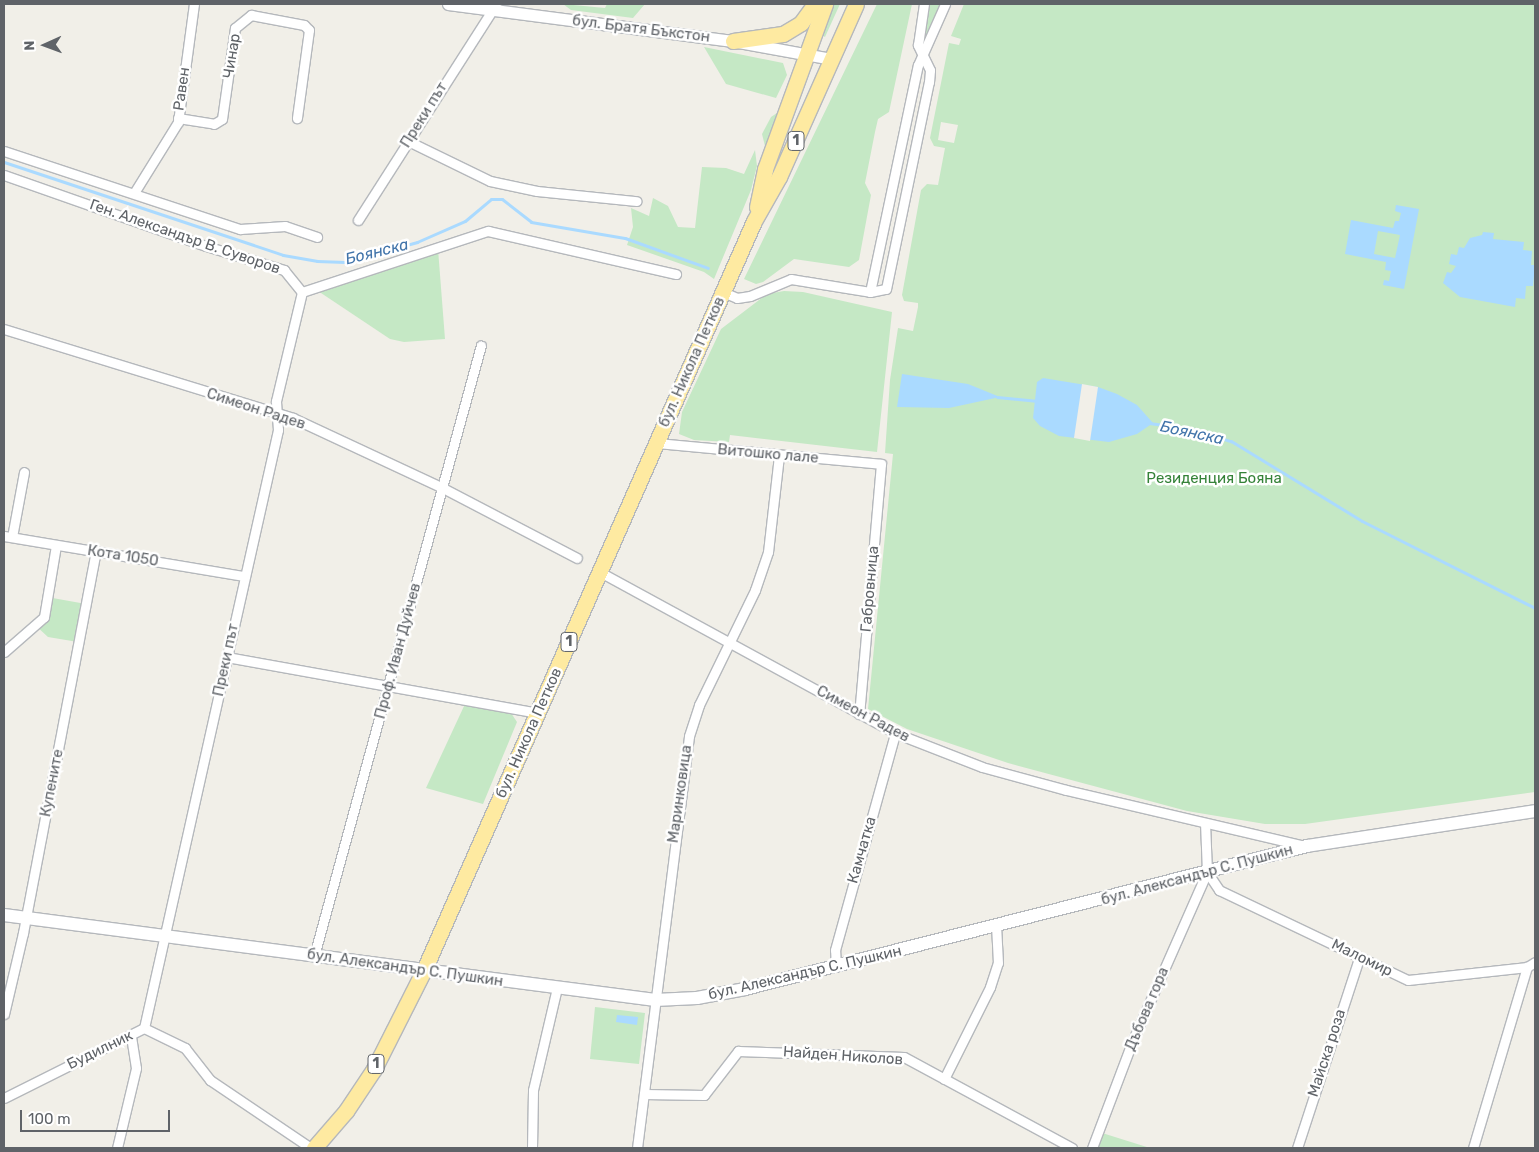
<!DOCTYPE html>
<html>
<head>
<meta charset="utf-8">
<style>
  body { margin:0 }
  #map { position:relative; width:1539px; height:1152px; overflow:hidden; background:#f1efe8; font-family:Rubik,sans-serif }
  div>[style] { position:absolute }
  .green>* { inset:0; background:#c5e8c5 }
  .water>* { inset:0; background:#aadaff }
  .pier>* { inset:0; background:#f1efe8 }
  .stream>* { height:3px; margin:-1.5px; padding:0 1.5px; transform-origin:1.5px; border-radius:1.5px; background:#aadaff }
  .roads { filter:drop-shadow(1px 0 #b5b8bc) drop-shadow(-1px 0 #b5b8bc) drop-shadow(0 1px #b5b8bc) drop-shadow(0 -1px #b5b8bc) }
  .minor>* { height:9px; margin:-4.5px; padding:0 4.5px; transform-origin:4.5px; border-radius:4.5px; background:#fff }
  .tertiary>* { height:11px; margin:-5.5px; padding:0 5.5px; transform-origin:5.5px; border-radius:5.5px; background:#fff }
  .secondary>* { height:12px; margin:-6px; padding:0 6px; transform-origin:6px; border-radius:6px; background:#fff }
  .trunk>* { height:15px; margin:-7.5px; padding:0 7.5px; transform-origin:7.5px; border-radius:7.5px; background:#feeaa1 }
  span { translate:-50% -50%; white-space:nowrap; text-align:center; line-height:1.15; -webkit-text-stroke:5px #fff; paint-order:stroke }
  .shield-label span { padding:1px 4px; background:#fff; border:1px solid; border-radius:4px; -webkit-text-stroke-width:0 }
  .shield-label { font-size:14px; color:#5f6368; font-weight:700 }
  .street-label { font-size:15px; color:#5f6368 }
  .park-label { font-size:15px; color:#348238 }
  .water-label { font-size:16px; color:#4174aa; font-style:italic }
  .frame { position:absolute; inset:0; border:5px solid #5f6368; pointer-events:none }
  .north { position:absolute; left:20px; top:20px; width:50px; height:50px; -webkit-text-stroke:4px #fff; paint-order:stroke; rotate:268deg; font-size:14px; font-weight:700; line-height:20px; text-align:center; color:#5f6368 }
  .north::after { content:''; display:block; margin:auto; width:18px; height:22px; background:#5f6368; clip-path:polygon(50% 0,100% 100%,50% 72%,0 100%) }
  .scale { position:absolute; left:20px; top:1110px; width:150px; height:22px; box-sizing:border-box; border:2px solid #5f6368; border-top:0; padding-left:6px; font-size:15px; line-height:18px; white-space:nowrap; color:#5f6368; -webkit-text-stroke:4px #fff; paint-order:stroke }
</style>
</head>
<body>
<div id="map">
  <div class="green">
    <i style="clip-path:polygon(563px 4px,605px 8px,607px 4px,645px 4px,633px 18px,571px 10px)"></i>
    <i style="clip-path:polygon(833px 4px,840px 4px,825px 37px,820px 34px)"></i>
    <i style="clip-path:polygon(877px 4px,912px 4px,889px 112px,878px 119px,875px 132px,865px 183px,871px 195px,859px 260px,849px 267px,794px 259px,763px 282px,756px 284px,744px 279px)"></i>
    <i style="clip-path:polygon(930px 4px,940px 4px,924px 40px)"></i>
    <i style="clip-path:polygon(evenodd,964px 4px,1535px 4px,1535px 792px,1305px 824px,1265px 824px,1187px 811px,1008px 763px,907px 729px,868px 709px,893px 454px,885px 453px,890px 380px,898px 328px,913px 331px,918px 307px,918px 303px,904px 301px,902px 295px,921px 190px,927px 184px,938px 185px,945px 148px,934px 146px,930px 138px,949px 43px,959px 45px,961px 39px,951px 36px,964px 4px,941px 122px,958px 125px,954px 143px,938px 140px,941px 122px)"></i>
    <i style="clip-path:polygon(704px 47px,783px 63px,787px 75px,776px 98px,726px 84px)"></i>
    <i style="clip-path:polygon(780px 111px,767px 154px,762px 134px,771px 117px)"></i>
    <i style="clip-path:polygon(755px 150px,757px 166px,751px 190px,714px 279px,704px 272px,627px 245px,633px 227px,631px 208px,649px 216px,653px 198px,668px 206px,678px 227px,695px 228px,702px 167px,726px 168px,744px 174px)"></i>
    <i style="clip-path:polygon(438px 249px,445px 339px,404px 342px,390px 339px,318px 291px)"></i>
    <i style="clip-path:polygon(784px 291px,803px 292px,892px 312px,877px 452px,730px 435px,729px 442px,694px 440px,679px 434px,682px 412px,721px 329px,767px 294px)"></i>
    <i style="clip-path:polygon(47px 597px,86px 604px,78px 642px,48px 637px,35px 625px,44px 617px)"></i>
    <i style="clip-path:polygon(465px 704px,511px 713px,517px 722px,483px 804px,426px 788px)"></i>
    <i style="clip-path:polygon(595px 1007px,645px 1013px,639px 1064px,590px 1059px)"></i>
    <i style="clip-path:polygon(1099px 1132px,1150px 1148px,1092px 1148px)"></i>
  </div>
  <div class="water">
    <i style="clip-path:polygon(evenodd,1396px 205px,1419px 209px,1404px 289px,1383px 285px,1384px 280px,1389px 281px,1391px 271px,1385px 270px,1386px 262px,1345px 254px,1351px 220px,1393px 228px,1395px 221px,1399px 221px,1401px 213px,1395px 211px,1396px 205px,1378px 231px,1400px 235px,1395px 258px,1374px 254px,1378px 231px)"></i>
    <i style="clip-path:polygon(1483px 232px,1494px 233px,1493px 239px,1524px 242px,1523px 250px,1532px 251px,1531px 265px,1535px 265px,1533px 286px,1526px 286px,1525px 299px,1516px 298px,1515px 307px,1460px 297px,1443px 283px,1447px 272px,1451px 273px,1456px 266px,1449px 264px,1451px 254px,1457px 255px,1459px 247px,1464px 248px,1470px 238px,1482px 235px)"></i>
    <i style="clip-path:polygon(902px 374px,968px 384px,1000px 397px,949px 408px,897px 407px)"></i>
    <i style="clip-path:polygon(1043px 378px,1098px 387px,1117px 394px,1137px 405px,1153px 423px,1137px 434px,1109px 442px,1059px 436px,1040px 426px,1033px 418px,1037px 382px)"></i>
    <i style="clip-path:polygon(617px 1015px,638px 1017px,637px 1025px,616px 1022px)"></i>
  </div>
  <div class="pier">
    <i style="clip-path:polygon(1082px 384px,1098px 387px,1090px 441px,1074px 438px)"></i>
  </div>
  <div class="stream">
    <i style="left:4px;top:162px;width:294px;rotate:18.4deg"></i>
    <i style="left:283px;top:255px;width:35px;rotate:10deg"></i>
    <i style="left:317px;top:261px;width:28px;rotate:2deg"></i>
    <i style="left:345px;top:262px;width:75px;rotate:-15.5deg"></i>
    <i style="left:417px;top:242px;width:52px;rotate:-23.6deg"></i>
    <i style="left:465px;top:221px;width:34px;rotate:-40deg"></i>
    <i style="left:491px;top:199px;width:11px"></i>
    <i style="left:502px;top:199px;width:37px;rotate:38deg"></i>
    <i style="left:531px;top:222px;width:95px;rotate:9.7deg"></i>
    <i style="left:625px;top:238px;width:88px;rotate:19.9deg"></i>
    <i style="left:997px;top:397px;width:41px;rotate:5.6deg"></i>
    <i style="left:1149px;top:423px;width:44px;rotate:7.8deg"></i>
    <i style="left:1193px;top:429px;width:40px;rotate:18deg"></i>
    <i style="left:1231px;top:441px;width:153px;rotate:31.4deg"></i>
    <i style="left:1362px;top:521px;width:194px;rotate:26.7deg"></i>
  </div>
  <div class="roads">
    <div class="minor">
      <i style="left:178px;top:118px;width:36px;rotate:9deg"></i>
      <i style="left:214px;top:124px;width:9px;rotate:-32deg"></i>
      <i style="left:222px;top:119px;width:92px;rotate:-81.9deg"></i>
      <i style="left:235px;top:28px;width:21px;rotate:-39deg"></i>
      <i style="left:251px;top:15px;width:54px;rotate:10.7deg"></i>
      <i style="left:304px;top:25px;width:7px;rotate:45deg"></i>
      <i style="left:309px;top:30px;width:89px;rotate:97.8deg"></i>
      <i style="left:408px;top:141px;width:91px;rotate:26deg"></i>
      <i style="left:490px;top:181px;width:48px;rotate:12deg"></i>
      <i style="left:537px;top:191px;width:100px;rotate:5.8deg"></i>
      <i style="left:4px;top:151px;width:249px;rotate:18.3deg"></i>
      <i style="left:240px;top:229px;width:45px;rotate:-3.8deg"></i>
      <i style="left:285px;top:226px;width:34px;rotate:19deg"></i>
      <i style="left:4px;top:175px;width:214px;rotate:19.4deg"></i>
      <i style="left:206px;top:246px;width:82px;rotate:17.1deg"></i>
      <i style="left:284px;top:270px;width:28px;rotate:51deg"></i>
      <i style="left:134px;top:193px;width:84px;rotate:-58.2deg"></i>
      <i style="left:178px;top:122px;width:119px;rotate:-82.3deg"></i>
      <i style="left:358px;top:220px;width:256px;rotate:-57.4deg"></i>
      <i style="left:302px;top:292px;width:196px;rotate:-18.2deg"></i>
      <i style="left:488px;top:231px;width:193px;rotate:12.9deg"></i>
      <i style="left:723px;top:292px;width:15px;rotate:23deg"></i>
      <i style="left:737px;top:298px;width:13px;rotate:-9deg"></i>
      <i style="left:750px;top:296px;width:44px;rotate:-22.5deg"></i>
      <i style="left:791px;top:279px;width:80px;rotate:9.3deg"></i>
      <i style="left:870px;top:292px;width:16px;rotate:-11deg"></i>
      <i style="left:886px;top:289px;width:211px;rotate:-78.3deg"></i>
      <i style="left:929px;top:82px;width:12px;rotate:-85deg"></i>
      <i style="left:930px;top:70px;width:28px;rotate:-116deg"></i>
      <i style="left:918px;top:45px;width:41px;rotate:-81.7deg"></i>
      <i style="left:870px;top:292px;width:232px;rotate:-78.1deg"></i>
      <i style="left:918px;top:65px;width:67px;rotate:-66.1deg"></i>
      <i style="left:4px;top:329px;width:302px;rotate:17.1deg"></i>
      <i style="left:293px;top:418px;width:166px;rotate:25deg"></i>
      <i style="left:443px;top:488px;width:151px;rotate:27.6deg"></i>
      <i style="left:656px;top:443px;width:226px;rotate:5.3deg"></i>
      <i style="left:881px;top:464px;width:251px;rotate:95deg"></i>
      <i style="left:4px;top:536px;width:242px;rotate:9.5deg"></i>
      <i style="left:12px;top:537px;width:66px;rotate:-79.5deg"></i>
      <i style="left:600px;top:572px;width:336px;rotate:28.6deg"></i>
      <i style="left:895px;top:733px;width:93px;rotate:21.3deg"></i>
      <i style="left:982px;top:767px;width:87px;rotate:15.3deg"></i>
      <i style="left:1066px;top:790px;width:245px;rotate:13.2deg"></i>
      <i style="left:4px;top:652px;width:53px;rotate:-41.2deg"></i>
      <i style="left:44px;top:617px;width:73px;rotate:-80.5deg"></i>
      <i style="left:227px;top:657px;width:316px;rotate:10.2deg"></i>
      <i style="left:1207px;top:872px;width:22px;rotate:56deg"></i>
      <i style="left:1219px;top:890px;width:209px;rotate:25.5deg"></i>
      <i style="left:1408px;top:980px;width:120px;rotate:-6.2deg"></i>
      <i style="left:1527px;top:967px;width:9px;rotate:-32deg"></i>
      <i style="left:314px;top:956px;width:633px;rotate:-74.71deg"></i>
      <i style="left:836px;top:967px;width:17px;rotate:-93deg"></i>
      <i style="left:835px;top:950px;width:225px;rotate:-74.5deg"></i>
      <i style="left:4px;top:1014px;width:83px;rotate:-76.8deg"></i>
      <i style="left:23px;top:933px;width:389px;rotate:-79.2deg"></i>
      <i style="left:144px;top:1028px;width:613px;rotate:-77.37deg"></i>
      <i style="left:278px;top:430px;width:29px;rotate:-94deg"></i>
      <i style="left:276px;top:401px;width:112px;rotate:-76.6deg"></i>
      <i style="left:944px;top:1079px;width:103px;rotate:-63.4deg"></i>
      <i style="left:990px;top:987px;width:25px;rotate:-72deg"></i>
      <i style="left:998px;top:963px;width:36px;rotate:-93deg"></i>
      <i style="left:644px;top:1094px;width:60px;rotate:1deg"></i>
      <i style="left:704px;top:1095px;width:56px;rotate:-52.3deg"></i>
      <i style="left:738px;top:1051px;width:166px;rotate:2.1deg"></i>
      <i style="left:904px;top:1057px;width:191px;rotate:28.4deg"></i>
      <i style="left:4px;top:1098px;width:157px;rotate:-26.6deg"></i>
      <i style="left:144px;top:1028px;width:46px;rotate:26deg"></i>
      <i style="left:185px;top:1048px;width:41px;rotate:52deg"></i>
      <i style="left:210px;top:1080px;width:122px;rotate:34deg"></i>
      <i style="left:117px;top:1148px;width:82px;rotate:-76.6deg"></i>
      <i style="left:136px;top:1068px;width:33px;rotate:-99deg"></i>
      <i style="left:532px;top:1148px;width:58px;rotate:-89deg"></i>
      <i style="left:533px;top:1090px;width:105px;rotate:-76.8deg"></i>
      <i style="left:637px;top:1148px;width:415px;rotate:-82.8deg"></i>
      <i style="left:689px;top:736px;width:33px;rotate:-72deg"></i>
      <i style="left:699px;top:705px;width:128px;rotate:-64deg"></i>
      <i style="left:755px;top:590px;width:40px;rotate:-71.1deg"></i>
      <i style="left:768px;top:552px;width:98px;rotate:-83.5deg"></i>
      <i style="left:1092px;top:1148px;width:113px;rotate:-69.3deg"></i>
      <i style="left:1132px;top:1042px;width:186px;rotate:-66.2deg"></i>
      <i style="left:1207px;top:872px;width:49px;rotate:-92.3deg"></i>
      <i style="left:1297px;top:1148px;width:200px;rotate:-71.9deg"></i>
      <i style="left:1473px;top:1148px;width:189px;rotate:-73.4deg"></i>
    </div>
    <div class="tertiary">
      <i style="left:448px;top:4px;width:287px;rotate:7.4deg"></i>
      <i style="left:733px;top:41px;width:101px;rotate:10.3deg"></i>
    </div>
    <div class="secondary">
      <i style="left:4px;top:915px;width:657px;rotate:7.44deg"></i>
      <i style="left:655px;top:1000px;width:42px;rotate:-2.7deg"></i>
      <i style="left:697px;top:998px;width:49px;rotate:-10.6deg"></i>
      <i style="left:745px;top:989px;width:580px;rotate:-14.28deg"></i>
      <i style="left:1307px;top:846px;width:231px;rotate:-8.7deg"></i>
    </div>
    <div class="trunk">
      <i style="left:733px;top:41px;width:50px;rotate:-8deg"></i>
      <i style="left:783px;top:34px;width:21px;rotate:-31deg"></i>
      <i style="left:801px;top:23px;width:24px;rotate:-54deg"></i>
      <i style="left:757px;top:207px;width:39px;rotate:-78deg"></i>
      <i style="left:765px;top:169px;width:176px;rotate:-70deg"></i>
      <i style="left:314px;top:1148px;width:49px;rotate:-49.1deg"></i>
      <i style="left:346px;top:1111px;width:50px;rotate:-56.3deg"></i>
      <i style="left:374px;top:1069px;width:111px;rotate:-63.2deg"></i>
      <i style="left:424px;top:970px;width:818px;rotate:-66.22deg"></i>
      <i style="left:754px;top:221px;width:51px;rotate:-60.4deg"></i>
      <i style="left:779px;top:177px;width:189px;rotate:-66deg"></i>
    </div>
  </div>
  <div class="shield-label">
    <span style="left:796px;top:141px">1</span>
    <span style="left:569px;top:642px">1</span>
    <span style="left:376px;top:1064px">1</span>
  </div>
  <div class="street-label">
    <span style="left:641px;top:29px;rotate:7deg">бул. Братя Бъкстон</span>
    <span style="left:232px;top:56px;rotate:-81deg">Чинар</span>
    <span style="left:182px;top:89px;rotate:-82deg">Равен</span>
    <span style="left:424px;top:115px;rotate:-58deg">Преки път</span>
    <span style="left:185px;top:237px;rotate:19deg">Ген. Александър В. Суворов</span>
    <span style="left:692px;top:362px;rotate:-66deg">бул. Никола Петков</span>
    <span style="left:256px;top:409px;rotate:18deg">Симеон Радев</span>
    <span style="left:768px;top:454px;rotate:5deg">Витошко лале</span>
    <span style="left:123px;top:556px;rotate:9deg">Кота 1050</span>
    <span style="left:870px;top:589px;rotate:-85deg">Габровница</span>
    <span style="left:398px;top:651px;rotate:-75deg">Проф. Иван Дуйчев</span>
    <span style="left:226px;top:660px;rotate:-78deg">Преки път</span>
    <span style="left:863px;top:714px;rotate:28deg">Симеон Радев</span>
    <span style="left:529px;top:733px;rotate:-66deg">бул. Никола Петков</span>
    <span style="left:52px;top:783px;rotate:-79deg">Купените</span>
    <span style="left:680px;top:794px;rotate:-82deg">Маринковица</span>
    <span style="left:862px;top:850px;rotate:-74deg">Камчатка</span>
    <span style="left:1197px;top:875px;rotate:-15deg">бул. Александър С. Пушкин</span>
    <span style="left:1362px;top:958px;rotate:26deg">Маломир</span>
    <span style="left:405px;top:968px;rotate:8deg">бул. Александър С. Пушкин</span>
    <span style="left:805px;top:973px;rotate:-13deg">бул. Александър С. Пушкин</span>
    <span style="left:1147px;top:1009px;rotate:-67deg">Дъбова гора</span>
    <span style="left:100px;top:1050px;rotate:-26deg">Будилник</span>
    <span style="left:1327px;top:1053px;rotate:-72deg">Майска роза</span>
    <span style="left:843px;top:1056px;rotate:4deg">Найден Николов</span>
  </div>
  <div class="park-label">
    <span style="left:1214px;top:479px">Резиденция Бояна</span>
  </div>
  <div class="water-label">
    <span style="left:377px;top:252px;rotate:-14deg">Боянска</span>
    <span style="left:1192px;top:433px;rotate:12deg">Боянска</span>
  </div>
  <div class="frame"></div>
  <div class="north">N</div>
  <div class="scale">100 m</div>
</div>
</body>
</html>
